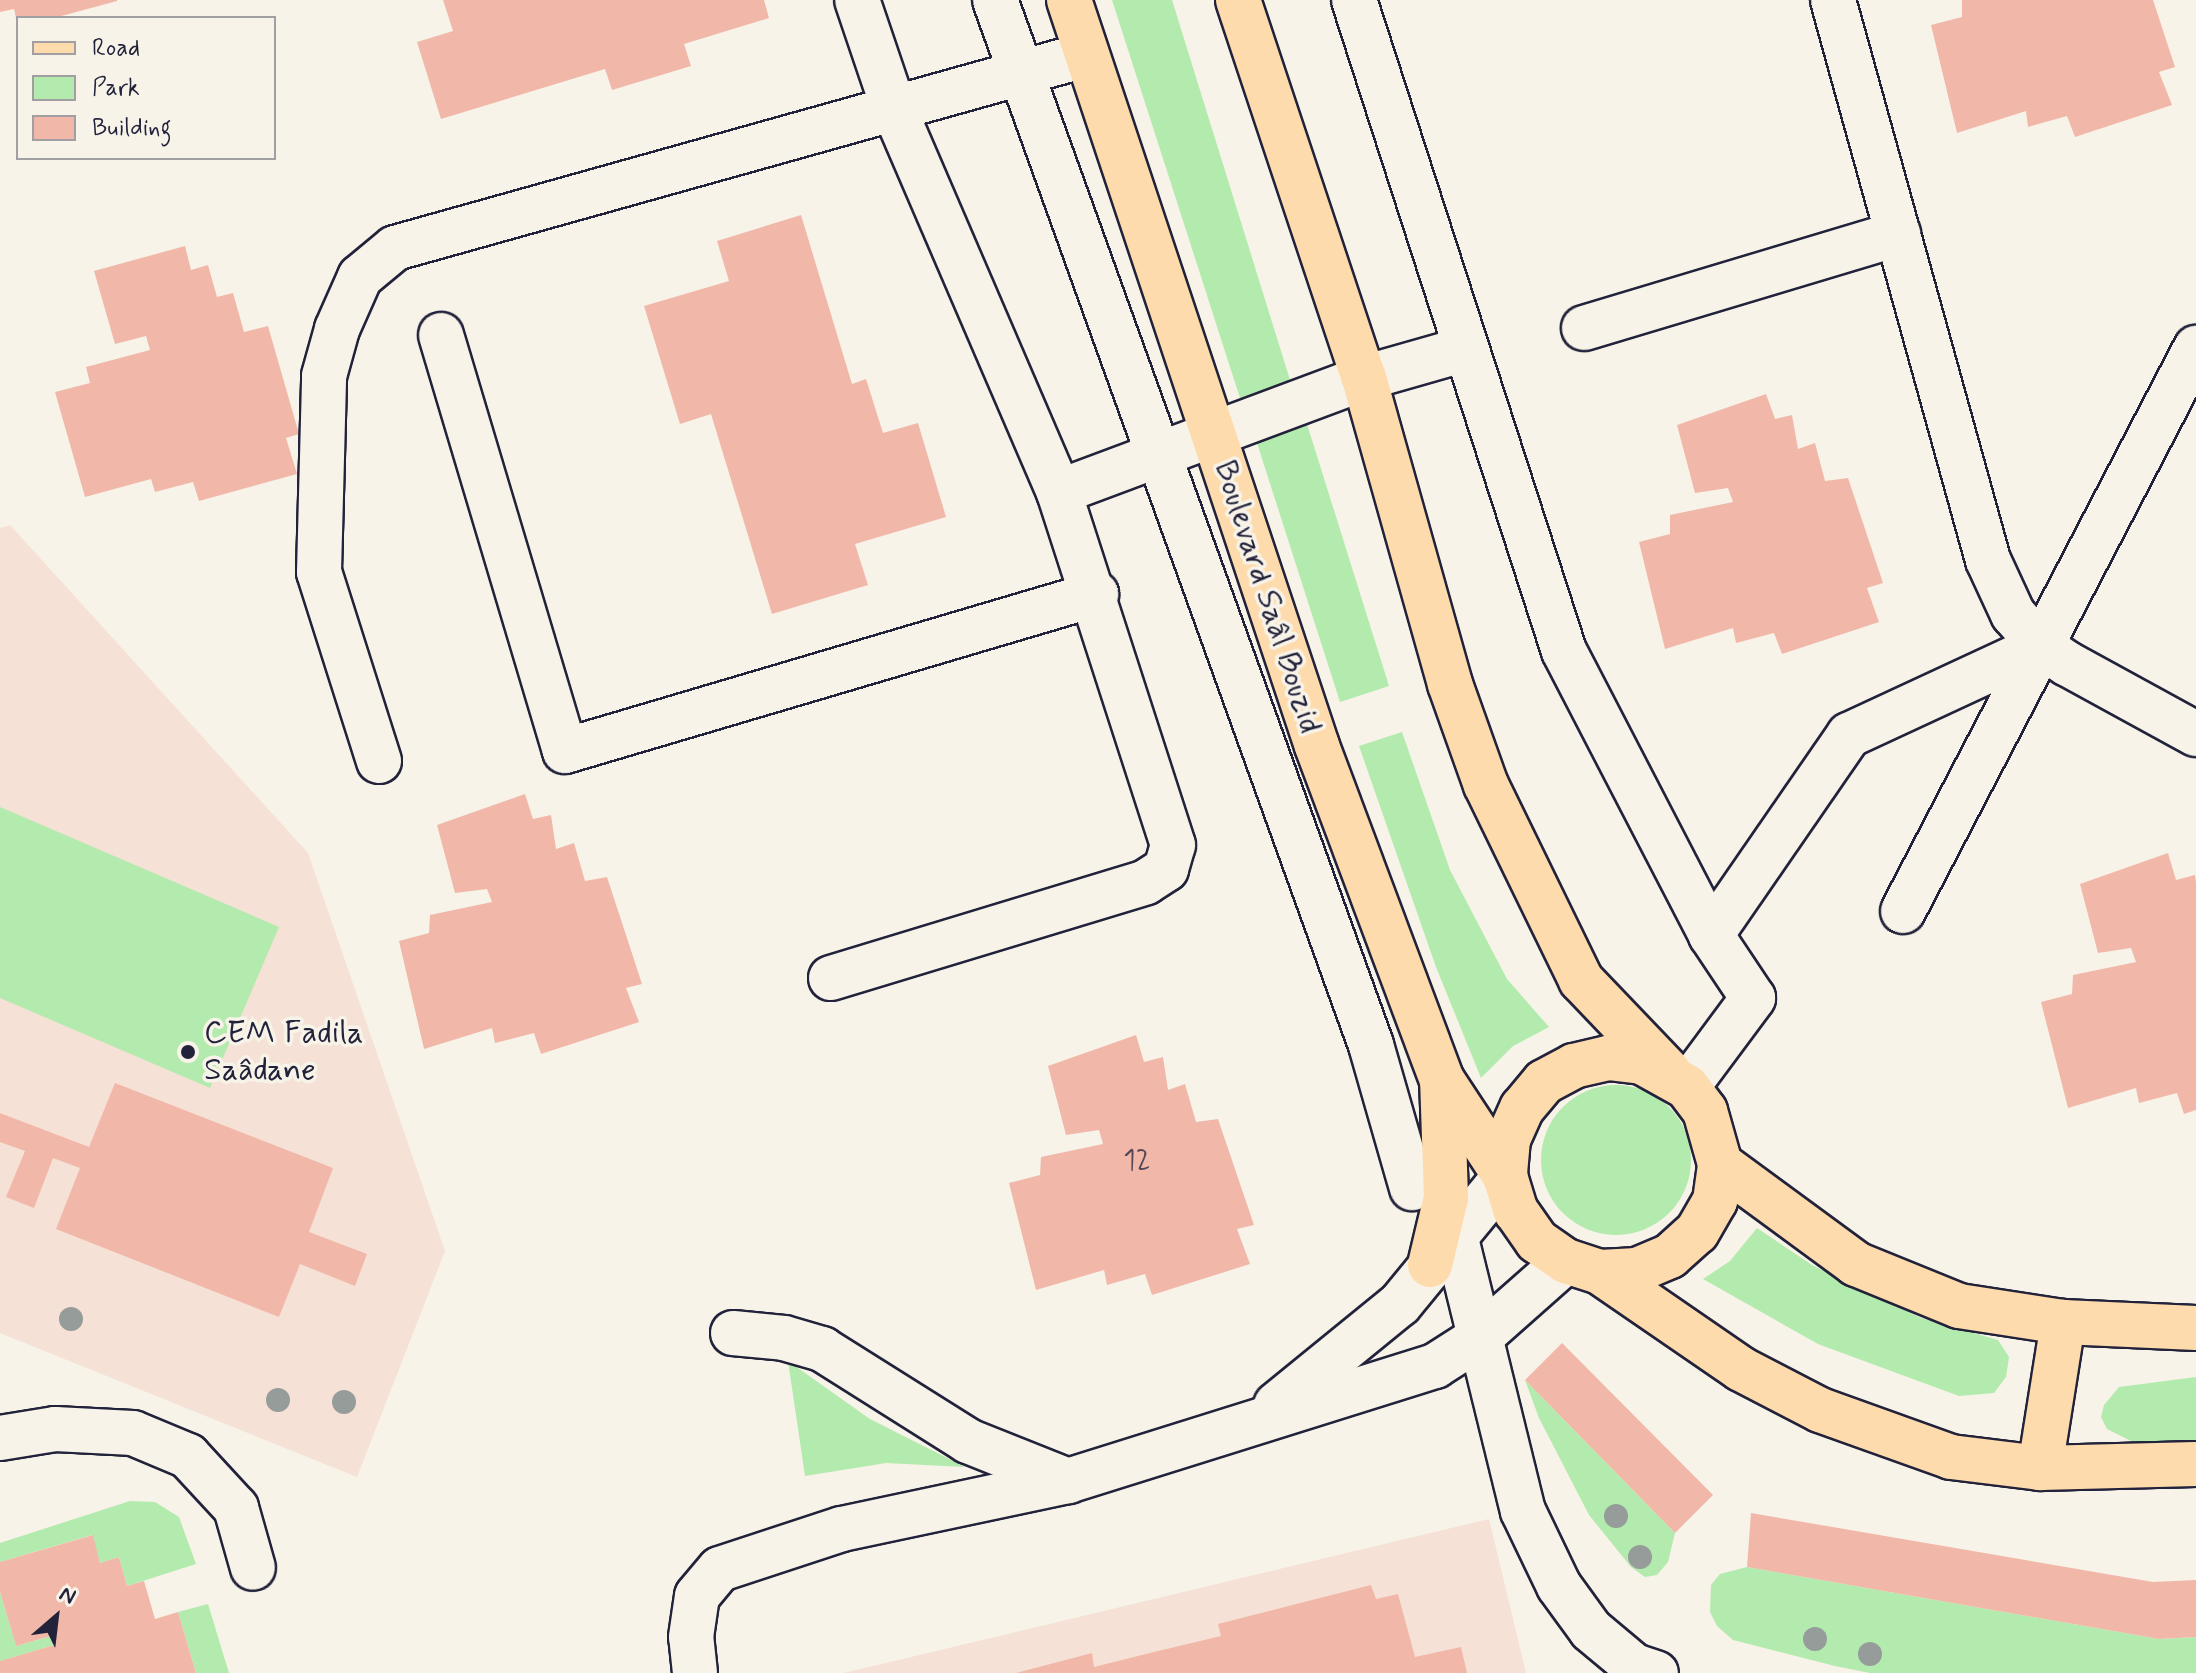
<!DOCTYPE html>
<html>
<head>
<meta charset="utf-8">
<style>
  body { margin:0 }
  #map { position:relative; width:2196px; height:1673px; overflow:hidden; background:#f7f3e8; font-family:Mynerve,sans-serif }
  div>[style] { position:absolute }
  .built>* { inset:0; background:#f5e1d5 }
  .green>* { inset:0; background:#b3eaad }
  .round { border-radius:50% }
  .building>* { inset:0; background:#f1b8a9 }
  .roads { filter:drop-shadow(2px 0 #22223b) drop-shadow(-2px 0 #22223b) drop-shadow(0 2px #22223b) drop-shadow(0 -2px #22223b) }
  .minor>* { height:44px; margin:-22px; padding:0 22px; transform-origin:22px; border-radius:22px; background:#f7f3e8 }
  .major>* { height:44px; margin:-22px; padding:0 22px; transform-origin:22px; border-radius:22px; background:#fedbac }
  .trees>* { width:24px; height:24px; margin:-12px; border-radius:50%; background:#969c99 }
  .dots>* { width:22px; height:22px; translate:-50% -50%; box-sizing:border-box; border:4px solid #f7f3e8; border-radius:50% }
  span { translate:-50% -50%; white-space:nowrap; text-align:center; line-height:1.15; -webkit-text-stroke:7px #f7f3e8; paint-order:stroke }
  .number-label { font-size:28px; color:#564856 }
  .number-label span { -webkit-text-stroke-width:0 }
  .street-label { font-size:32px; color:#22223b }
  .poi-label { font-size:32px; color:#22223b }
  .left { translate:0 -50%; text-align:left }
  .legend { position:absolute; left:16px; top:16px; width:260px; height:144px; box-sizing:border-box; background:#f7f3e8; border:2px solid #a29fa3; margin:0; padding:10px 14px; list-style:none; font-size:24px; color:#22223b }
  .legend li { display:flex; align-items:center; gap:16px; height:40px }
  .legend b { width:40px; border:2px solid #a29fa3 }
  .north { position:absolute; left:16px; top:1577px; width:80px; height:80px; -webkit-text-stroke:6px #f7f3e8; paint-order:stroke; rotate:28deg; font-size:22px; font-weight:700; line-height:32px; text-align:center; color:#22223b }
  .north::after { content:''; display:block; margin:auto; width:28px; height:36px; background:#22223b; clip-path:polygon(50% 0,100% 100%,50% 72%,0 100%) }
</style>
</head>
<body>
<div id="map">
  <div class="built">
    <i style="clip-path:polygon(10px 525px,308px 853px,445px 1251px,357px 1477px,0 1333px,0 528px)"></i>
    <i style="clip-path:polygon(1489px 1519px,1526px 1673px,844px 1673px)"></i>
  </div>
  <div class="green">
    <i style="clip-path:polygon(1112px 0,1172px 0,1290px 380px,1240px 398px)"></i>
    <i style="clip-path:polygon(1307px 424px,1389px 686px,1340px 702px,1257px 443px)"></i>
    <i style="clip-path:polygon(1402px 732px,1450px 870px,1507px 979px,1549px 1027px,1513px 1046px,1481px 1078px,1436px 967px,1359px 746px)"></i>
    <i style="clip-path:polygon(0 807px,279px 927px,210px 1088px,0 998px)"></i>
    <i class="round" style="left:1541px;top:1085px;width:150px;height:150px"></i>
    <i style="clip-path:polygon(1757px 1228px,1812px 1265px,1921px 1318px,1998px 1340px,2009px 1357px,2006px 1377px,1994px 1393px,1959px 1396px,1818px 1344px,1703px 1279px,1730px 1261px)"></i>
    <i style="clip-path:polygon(788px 1361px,870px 1419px,965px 1467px,886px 1463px,805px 1476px)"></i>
    <i style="clip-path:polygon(2196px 1377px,2196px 1440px,2137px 1444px,2107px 1429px,2101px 1417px,2104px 1405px,2119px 1387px)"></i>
    <i style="clip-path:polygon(1525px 1380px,1675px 1533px,1668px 1562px,1657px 1575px,1645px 1577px,1631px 1567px,1589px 1515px,1539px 1418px)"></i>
    <i style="clip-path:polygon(130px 1501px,155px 1502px,179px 1517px,196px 1564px,127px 1586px,119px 1557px,100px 1563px,92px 1535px,0 1562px,0 1543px)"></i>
    <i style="clip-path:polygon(1747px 1567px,2159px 1639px,2196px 1637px,2196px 1673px,1870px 1673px,1835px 1666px,1733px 1640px,1717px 1626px,1710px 1612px,1711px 1585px,1720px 1574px)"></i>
    <i style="clip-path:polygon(0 1592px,16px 1646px,51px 1636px,54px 1645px,0 1661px)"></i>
    <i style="clip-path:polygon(208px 1604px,229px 1673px,196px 1673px,178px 1612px)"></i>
  </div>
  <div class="building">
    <i style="clip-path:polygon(0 0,117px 0,117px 1px,54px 18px,16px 18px,14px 9px,0 12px)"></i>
    <i style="clip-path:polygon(443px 0,764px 0,769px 18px,684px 44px,691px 66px,612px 90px,605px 69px,441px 119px,417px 42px,453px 31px)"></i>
    <i style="clip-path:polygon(1962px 0,2153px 0,2175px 67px,2159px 72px,2172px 105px,2075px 137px,2067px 116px,2028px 127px,2026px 111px,1957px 133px,1931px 25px,1962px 17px)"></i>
    <i style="clip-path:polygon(801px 215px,852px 384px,866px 379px,883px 433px,918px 423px,946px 517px,855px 544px,868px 585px,772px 614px,711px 414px,680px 424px,644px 306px,729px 281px,717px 241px)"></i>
    <i style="clip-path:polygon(185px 246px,191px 270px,208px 265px,217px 297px,233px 293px,244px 332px,268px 326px,299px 434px,286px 438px,297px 474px,199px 501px,193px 482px,155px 492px,151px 479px,85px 497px,55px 392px,90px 383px,86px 367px,150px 350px,146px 336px,115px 344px,94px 271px)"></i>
    <i style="clip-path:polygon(1766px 394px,1775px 419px,1792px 415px,1798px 449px,1815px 443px,1825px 481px,1848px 478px,1883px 583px,1867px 588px,1879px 622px,1782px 654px,1774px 633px,1736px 643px,1733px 628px,1665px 649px,1639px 542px,1670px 534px,1670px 515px,1733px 502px,1728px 488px,1695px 493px,1677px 425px)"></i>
    <i style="clip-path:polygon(525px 794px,533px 819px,551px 815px,556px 849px,574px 843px,585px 881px,607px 877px,642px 984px,626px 988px,639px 1022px,541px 1054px,534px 1033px,495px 1043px,492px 1028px,424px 1049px,399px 941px,429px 933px,430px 915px,492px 902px,487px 889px,455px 893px,437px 825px)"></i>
    <i style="clip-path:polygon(2168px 853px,2176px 880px,2195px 875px,2196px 883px,2196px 1110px,2184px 1114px,2177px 1093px,2139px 1103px,2136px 1088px,2068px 1108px,2041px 1002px,2072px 994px,2073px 975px,2136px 962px,2131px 948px,2098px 953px,2080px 884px)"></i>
    <i style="clip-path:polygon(1136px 1035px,1144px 1062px,1163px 1057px,1168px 1090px,1185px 1084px,1196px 1122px,1218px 1119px,1254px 1225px,1237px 1229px,1250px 1264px,1152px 1295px,1145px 1274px,1107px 1285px,1104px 1270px,1036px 1290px,1009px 1183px,1040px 1175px,1041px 1157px,1103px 1144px,1099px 1130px,1066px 1135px,1048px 1066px)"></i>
    <i style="clip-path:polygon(115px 1083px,333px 1168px,309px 1232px,367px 1254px,355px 1286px,300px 1264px,279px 1317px,56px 1229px,80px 1168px,53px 1158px,34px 1208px,6px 1197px,25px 1151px,0 1142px,0 1113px,89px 1147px)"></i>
    <i style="clip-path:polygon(1562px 1343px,1713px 1495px,1675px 1533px,1525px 1380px)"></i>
    <i style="clip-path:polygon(1751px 1513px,2153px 1582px,2196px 1580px,2196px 1637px,2159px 1639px,1747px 1567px)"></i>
    <i style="clip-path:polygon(93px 1535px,100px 1563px,119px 1557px,127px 1586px,144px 1581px,155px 1619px,178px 1612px,196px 1673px,0 1673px,0 1661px,54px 1645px,51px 1636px,16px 1646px,0 1592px,0 1562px)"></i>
    <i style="clip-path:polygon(1371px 1585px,1376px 1599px,1398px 1594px,1415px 1657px,1461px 1647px,1467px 1673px,1016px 1673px,1092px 1653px,1094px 1667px,1158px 1651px,1221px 1636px,1218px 1624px)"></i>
  </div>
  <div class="roads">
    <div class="minor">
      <i style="left:995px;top:0;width:1111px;rotate:70.21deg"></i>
      <i style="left:1371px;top:1045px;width:149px;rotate:74deg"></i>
      <i style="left:1354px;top:0;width:684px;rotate:72.12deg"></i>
      <i style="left:1564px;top:651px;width:320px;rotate:62.6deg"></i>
      <i style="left:1833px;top:0;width:581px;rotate:74.53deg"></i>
      <i style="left:1988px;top:560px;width:60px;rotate:65.2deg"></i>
      <i style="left:2013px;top:614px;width:43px;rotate:48.8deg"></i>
      <i style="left:2041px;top:646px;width:32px;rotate:34deg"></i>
      <i style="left:2068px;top:664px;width:146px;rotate:28.7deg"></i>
      <i style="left:1584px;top:328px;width:328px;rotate:-16.7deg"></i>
      <i style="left:441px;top:335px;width:434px;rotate:73.4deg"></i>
      <i style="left:565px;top:751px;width:554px;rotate:-16.47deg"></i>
      <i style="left:1059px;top:492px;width:326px;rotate:-20.5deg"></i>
      <i style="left:1364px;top:378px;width:106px;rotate:-15.9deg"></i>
      <i style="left:379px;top:761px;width:198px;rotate:-107.6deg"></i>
      <i style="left:319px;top:572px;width:196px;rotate:-88.5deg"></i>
      <i style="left:324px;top:376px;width:49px;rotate:-74.5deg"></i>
      <i style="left:337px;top:329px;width:57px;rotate:-66.1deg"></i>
      <i style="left:360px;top:277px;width:45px;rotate:-39.6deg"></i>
      <i style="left:395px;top:248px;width:716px;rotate:-15.63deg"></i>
      <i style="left:1903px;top:911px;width:635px;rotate:-62.51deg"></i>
      <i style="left:831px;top:978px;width:329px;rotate:-16.9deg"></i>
      <i style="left:1146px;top:882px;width:24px;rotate:-33deg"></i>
      <i style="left:1166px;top:869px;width:25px;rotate:-74deg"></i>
      <i style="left:1173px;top:845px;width:371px;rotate:-107.9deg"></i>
      <i style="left:1059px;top:492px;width:414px;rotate:-113.3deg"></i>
      <i style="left:895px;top:112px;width:118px;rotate:-108.7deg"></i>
      <i style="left:1687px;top:1087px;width:111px;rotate:-53.4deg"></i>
      <i style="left:1753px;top:998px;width:76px;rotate:-123.7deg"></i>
      <i style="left:1711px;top:935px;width:243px;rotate:-55.4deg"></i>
      <i style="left:1849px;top:735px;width:212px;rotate:-24.9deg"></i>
      <i style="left:1446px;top:1198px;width:322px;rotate:76.2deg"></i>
      <i style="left:1523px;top:1511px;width:83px;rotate:64.4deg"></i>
      <i style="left:1559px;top:1586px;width:54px;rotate:54deg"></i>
      <i style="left:1591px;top:1630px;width:56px;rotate:39.9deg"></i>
      <i style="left:1634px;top:1666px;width:23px;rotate:18deg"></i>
      <i style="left:733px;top:1333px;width:51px;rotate:5.6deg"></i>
      <i style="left:784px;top:1338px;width:40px;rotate:16deg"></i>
      <i style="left:822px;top:1349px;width:173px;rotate:32.2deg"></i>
      <i style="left:968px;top:1441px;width:108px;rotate:21.8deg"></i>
      <i style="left:1276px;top:1405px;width:160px;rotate:-39.2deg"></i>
      <i style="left:1400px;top:1304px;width:166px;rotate:-50.6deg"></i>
      <i style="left:0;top:1438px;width:56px;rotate:-9.3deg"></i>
      <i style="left:55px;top:1429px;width:78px;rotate:2.9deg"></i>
      <i style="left:133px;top:1433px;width:60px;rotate:22.7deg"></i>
      <i style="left:188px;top:1456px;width:71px;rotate:47.3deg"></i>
      <i style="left:236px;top:1508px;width:62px;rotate:74.2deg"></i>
      <i style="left:695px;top:1673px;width:36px;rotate:-96deg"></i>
      <i style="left:691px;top:1637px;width:41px;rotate:-81.7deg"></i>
      <i style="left:697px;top:1596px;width:35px;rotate:-50deg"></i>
      <i style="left:720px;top:1569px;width:128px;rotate:-18.2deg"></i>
      <i style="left:842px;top:1529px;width:231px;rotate:-12deg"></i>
      <i style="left:1068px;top:1481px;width:385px;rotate:-17.4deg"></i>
      <i style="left:1435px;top:1366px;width:52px;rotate:-32.5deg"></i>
      <i style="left:1479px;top:1338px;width:116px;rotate:-41.5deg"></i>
    </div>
    <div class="major">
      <i style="left:1069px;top:0;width:786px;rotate:71.61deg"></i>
      <i style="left:1317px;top:746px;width:357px;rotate:69.5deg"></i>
      <i style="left:1442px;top:1080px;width:115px;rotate:56.7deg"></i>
      <i style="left:1505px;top:1176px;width:37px;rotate:73deg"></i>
      <i style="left:1516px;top:1211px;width:37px;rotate:55deg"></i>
      <i style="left:1537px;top:1241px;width:35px;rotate:35deg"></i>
      <i style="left:1566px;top:1261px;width:36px;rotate:18deg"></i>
      <i style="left:1600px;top:1272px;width:37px;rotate:-3deg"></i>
      <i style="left:1637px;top:1270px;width:36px;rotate:-23deg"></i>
      <i style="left:1670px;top:1256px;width:36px;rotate:-42deg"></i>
      <i style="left:1697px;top:1232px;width:36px;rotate:-60deg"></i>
      <i style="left:1715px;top:1201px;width:37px;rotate:-82deg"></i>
      <i style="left:1720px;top:1164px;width:55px;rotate:-105.8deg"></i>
      <i style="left:1705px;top:1111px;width:30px;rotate:-127deg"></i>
      <i style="left:1687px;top:1087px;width:51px;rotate:-150.9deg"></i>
      <i style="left:1642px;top:1062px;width:34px;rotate:-173deg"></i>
      <i style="left:1608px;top:1058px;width:35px;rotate:167deg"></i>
      <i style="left:1574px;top:1066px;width:34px;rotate:152deg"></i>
      <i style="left:1544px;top:1082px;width:34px;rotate:130deg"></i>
      <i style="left:1522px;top:1108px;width:34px;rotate:114deg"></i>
      <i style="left:1508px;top:1139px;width:37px;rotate:95deg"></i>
      <i style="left:1238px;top:0;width:398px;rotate:71.6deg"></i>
      <i style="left:1364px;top:378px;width:318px;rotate:74.3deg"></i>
      <i style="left:1450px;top:684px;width:107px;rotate:70.4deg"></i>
      <i style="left:1486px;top:785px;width:217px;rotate:64deg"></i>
      <i style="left:1581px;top:980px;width:127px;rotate:46.3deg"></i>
      <i style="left:1720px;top:1164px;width:169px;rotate:36.3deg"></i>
      <i style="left:1856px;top:1264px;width:111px;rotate:22.2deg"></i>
      <i style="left:1959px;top:1306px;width:105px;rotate:8.7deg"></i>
      <i style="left:2063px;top:1322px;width:133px;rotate:2.6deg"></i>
      <i style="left:1430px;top:1265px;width:69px;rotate:-76.6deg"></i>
      <i style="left:1446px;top:1198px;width:118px;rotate:-91.9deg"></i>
      <i style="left:1600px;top:1272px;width:171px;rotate:34.5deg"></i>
      <i style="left:1741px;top:1369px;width:89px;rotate:27.4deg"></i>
      <i style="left:1820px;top:1410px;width:139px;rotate:19.7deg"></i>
      <i style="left:1951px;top:1457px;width:90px;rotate:7deg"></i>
      <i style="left:2040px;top:1468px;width:156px;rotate:-1.5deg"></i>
      <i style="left:2040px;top:1468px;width:148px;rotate:-81deg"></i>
    </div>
  </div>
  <div class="trees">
    <i style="left:71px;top:1319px"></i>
    <i style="left:278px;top:1400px"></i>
    <i style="left:344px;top:1402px"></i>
    <i style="left:1616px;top:1516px"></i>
    <i style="left:1640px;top:1557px"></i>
    <i style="left:1815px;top:1639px"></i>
    <i style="left:1870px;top:1654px"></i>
  </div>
  <div class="dots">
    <i style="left:188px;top:1052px;background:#22223b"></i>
  </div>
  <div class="number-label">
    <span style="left:1137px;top:1162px">12</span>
  </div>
  <div class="street-label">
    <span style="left:1267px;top:597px;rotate:72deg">Boulevard Saâl Bouzid</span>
  </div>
  <div class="poi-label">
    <span class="left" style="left:204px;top:1052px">CEM Fadila<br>Saâdane</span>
  </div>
  <ul class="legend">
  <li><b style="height:10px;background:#fedbac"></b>Road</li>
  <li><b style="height:22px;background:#b3eaad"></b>Park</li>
  <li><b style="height:22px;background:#f1b8a9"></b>Building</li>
  </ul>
  <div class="north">N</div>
</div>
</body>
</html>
